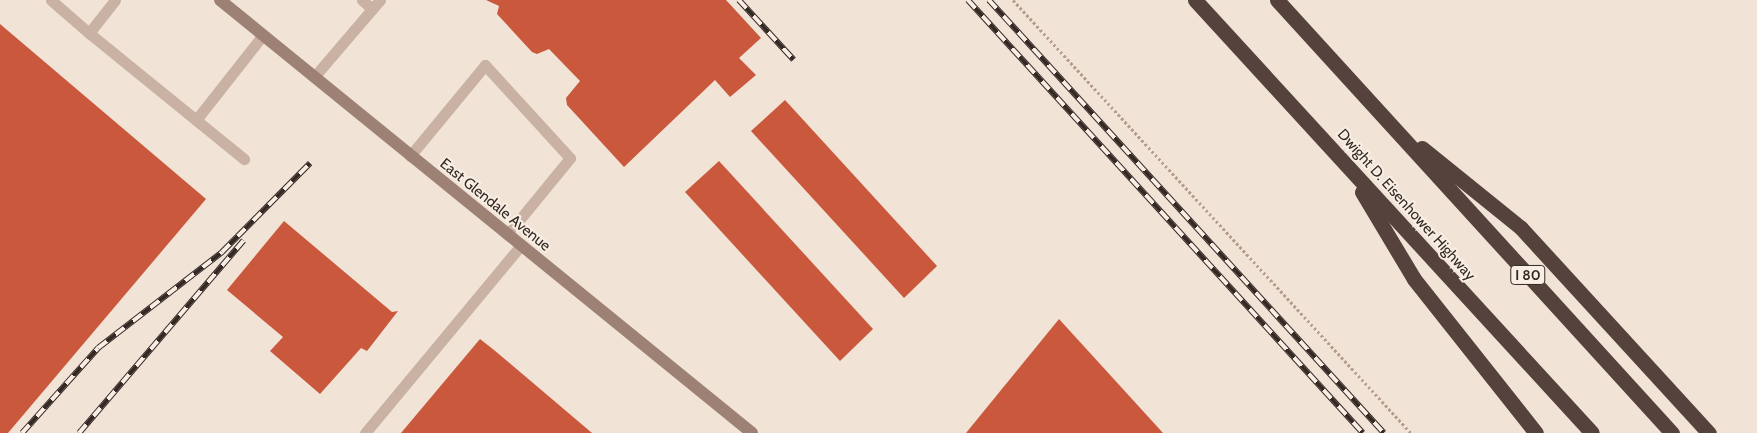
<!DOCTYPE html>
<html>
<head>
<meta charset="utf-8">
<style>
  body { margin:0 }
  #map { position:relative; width:1757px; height:433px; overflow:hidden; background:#f1e3d6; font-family:Cabin,sans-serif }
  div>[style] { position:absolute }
  .building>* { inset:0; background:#c9583c }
  .path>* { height:3px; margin-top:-1.5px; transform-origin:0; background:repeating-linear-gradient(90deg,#b59c8d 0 2.5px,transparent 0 5px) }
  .lane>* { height:11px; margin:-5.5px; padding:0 5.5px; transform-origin:5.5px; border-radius:5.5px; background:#c9b2a3 }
  .secondary>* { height:12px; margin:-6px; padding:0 6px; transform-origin:6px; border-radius:6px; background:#9d8174 }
  .highway>* { height:15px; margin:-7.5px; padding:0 7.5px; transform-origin:7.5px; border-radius:7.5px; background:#55423c }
  .rail>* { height:5.5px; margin-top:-2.75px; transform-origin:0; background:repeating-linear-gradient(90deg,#f9eee3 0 11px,#342925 0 22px); box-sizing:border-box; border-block:1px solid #342925 }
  span { translate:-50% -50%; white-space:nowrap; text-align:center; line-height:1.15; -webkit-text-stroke:4px #f9eee3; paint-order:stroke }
  .shield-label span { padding:1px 4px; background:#f9eee3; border:1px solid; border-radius:4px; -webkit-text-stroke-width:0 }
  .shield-label { font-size:14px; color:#342925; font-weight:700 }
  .street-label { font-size:15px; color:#342925 }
</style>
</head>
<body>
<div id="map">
  <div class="building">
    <i style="clip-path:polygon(486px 0,726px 0,761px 38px,739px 58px,756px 75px,730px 97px,715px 80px,624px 167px,567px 105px,566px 98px,580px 81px,549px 49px,537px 54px,532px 52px,497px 14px,499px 6px)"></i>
    <i style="clip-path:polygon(0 24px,206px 199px,8px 433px,0 433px)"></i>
    <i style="clip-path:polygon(785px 100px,937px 266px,904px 298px,751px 131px)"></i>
    <i style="clip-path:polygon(719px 161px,873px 329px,840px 361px,685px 192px)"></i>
    <i style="clip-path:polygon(284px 221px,392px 312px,398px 311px,367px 351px,361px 348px,320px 394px,270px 351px,283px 337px,227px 290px)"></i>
    <i style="clip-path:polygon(1059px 319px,1163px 433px,966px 433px)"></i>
    <i style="clip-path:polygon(480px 339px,494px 350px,592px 433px,401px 433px)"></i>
  </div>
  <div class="path">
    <i style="left:1013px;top:0;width:588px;rotate:47.41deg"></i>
  </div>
  <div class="lane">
    <i style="left:51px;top:0;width:50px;rotate:41deg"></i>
    <i style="left:115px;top:0;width:42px;rotate:128.2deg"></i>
    <i style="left:89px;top:33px;width:200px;rotate:39.1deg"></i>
    <i style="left:362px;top:0;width:13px;rotate:42deg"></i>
    <i style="left:372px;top:9px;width:12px;rotate:-48deg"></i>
    <i style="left:314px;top:77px;width:89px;rotate:-49.5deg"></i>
    <i style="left:196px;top:120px;width:108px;rotate:-51.8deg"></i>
    <i style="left:410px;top:156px;width:118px;rotate:-50.5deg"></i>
    <i style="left:485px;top:65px;width:126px;rotate:47.6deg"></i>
    <i style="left:570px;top:158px;width:99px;rotate:129.3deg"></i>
    <i style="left:365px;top:433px;width:243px;rotate:-50.3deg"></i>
  </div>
  <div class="secondary">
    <i style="left:220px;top:0;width:686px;rotate:39.14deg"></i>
  </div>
  <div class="highway">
    <i style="left:1195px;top:0;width:587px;rotate:47.48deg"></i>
    <i style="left:1277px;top:0;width:586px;rotate:47.63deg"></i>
    <i style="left:1422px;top:148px;width:127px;rotate:38.9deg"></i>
    <i style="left:1521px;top:228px;width:278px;rotate:47.5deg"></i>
    <i style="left:1362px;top:192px;width:101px;rotate:59.1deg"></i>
    <i style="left:1414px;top:279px;width:196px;rotate:51.6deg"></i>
  </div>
  <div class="rail">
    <i style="left:739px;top:0;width:81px;rotate:47.5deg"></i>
    <i style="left:968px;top:0;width:586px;rotate:47.63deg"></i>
    <i style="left:989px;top:0;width:586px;rotate:47.63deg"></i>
    <i style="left:22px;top:433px;width:114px;rotate:-48.2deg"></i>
    <i style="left:98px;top:348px;width:157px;rotate:-37.7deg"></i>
    <i style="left:222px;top:252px;width:125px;rotate:-45.3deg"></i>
    <i style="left:79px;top:433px;width:253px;rotate:-49.5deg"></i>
  </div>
  <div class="shield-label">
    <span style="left:1528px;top:275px">I 80</span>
  </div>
  <div class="street-label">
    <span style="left:495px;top:205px;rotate:39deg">East Glendale Avenue</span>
    <span style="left:1406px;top:205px;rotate:48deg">Dwight D. Eisenhower Highway</span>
  </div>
</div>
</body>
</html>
